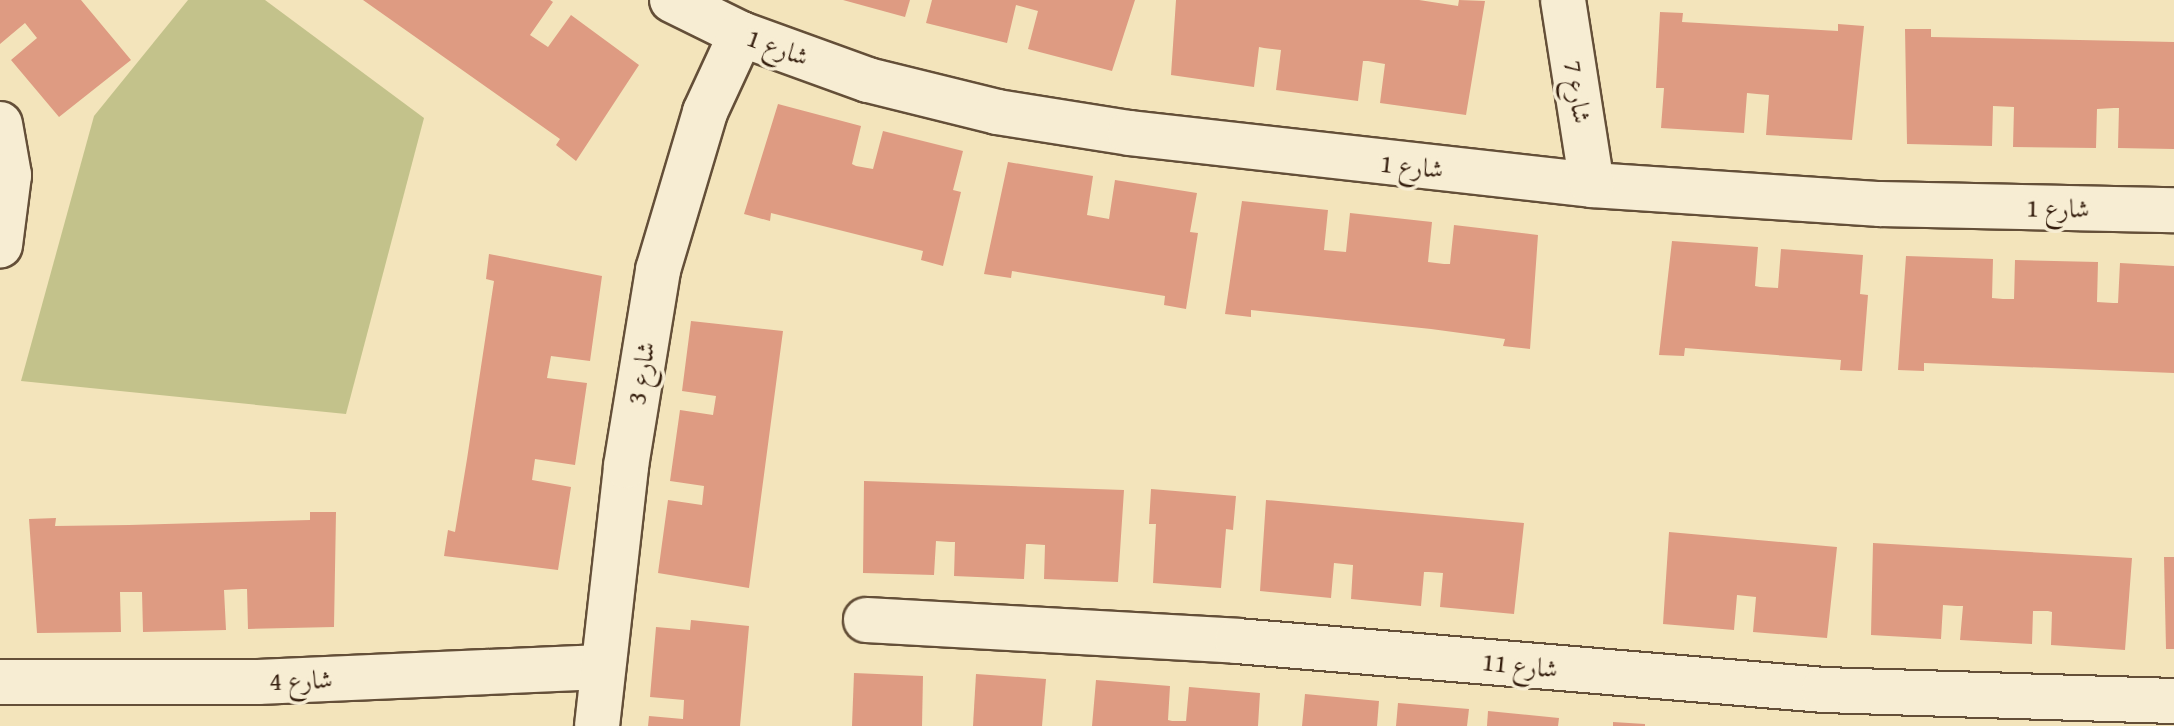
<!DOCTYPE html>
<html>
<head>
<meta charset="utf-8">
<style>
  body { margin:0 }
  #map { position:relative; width:2174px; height:726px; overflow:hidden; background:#f3e4bb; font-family:"Gentium Book Plus",Amiri,serif }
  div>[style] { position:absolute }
  .green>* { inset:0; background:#c3c28b }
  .building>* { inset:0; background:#de9b82 }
  .roads { filter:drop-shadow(2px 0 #644f38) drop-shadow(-2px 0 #644f38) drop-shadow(0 2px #644f38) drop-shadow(0 -2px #644f38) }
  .minor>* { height:44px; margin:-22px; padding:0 22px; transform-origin:22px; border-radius:22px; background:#f7edd3 }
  span { translate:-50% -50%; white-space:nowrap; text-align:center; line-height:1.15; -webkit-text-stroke:7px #f7edd3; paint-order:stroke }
  .street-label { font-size:26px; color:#341d0d }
</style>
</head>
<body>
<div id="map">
  <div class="green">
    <i style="clip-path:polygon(188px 0,265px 0,424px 118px,346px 414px,21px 381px,94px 116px)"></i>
  </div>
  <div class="building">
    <i style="clip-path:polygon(0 0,81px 0,131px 60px,59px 117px,11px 60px,37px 38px,25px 23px,0 44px)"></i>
    <i style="clip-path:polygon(363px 0,550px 0,553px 2px,530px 35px,548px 47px,571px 15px,639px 65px,576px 161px,556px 145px,560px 139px)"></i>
    <i style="clip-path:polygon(843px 0,910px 0,905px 17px)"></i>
    <i style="clip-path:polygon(932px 0,1135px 0,1112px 71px,1028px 49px,1038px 11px,1016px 5px,1007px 43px,926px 23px)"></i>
    <i style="clip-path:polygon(1176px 0,1419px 0,1458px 6px,1459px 0,1485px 1px,1466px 115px,1380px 103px,1385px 64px,1368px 61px,1363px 61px,1358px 101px,1276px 90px,1281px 50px,1264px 48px,1259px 47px,1254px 87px,1171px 75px)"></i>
    <i style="clip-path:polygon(1660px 12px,1683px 13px,1682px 22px,1838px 31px,1838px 24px,1864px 26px,1852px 140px,1766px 135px,1769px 95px,1757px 94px,1747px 93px,1744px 133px,1661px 128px,1664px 88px,1656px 88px)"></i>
    <i style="clip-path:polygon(1905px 29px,1931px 29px,1931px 37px,2174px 42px,2174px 149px,2118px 148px,2119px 108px,2114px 108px,2097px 109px,2096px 148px,2013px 147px,2014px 107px,1993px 106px,1992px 146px,1907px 144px)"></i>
    <i style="clip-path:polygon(778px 104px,861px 126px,852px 164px,856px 166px,873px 169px,883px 131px,963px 151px,953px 190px,961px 192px,943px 266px,921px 260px,923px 251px,771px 213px,770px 221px,744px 214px)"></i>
    <i style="clip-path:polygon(1008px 162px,1093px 176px,1087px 215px,1109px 219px,1115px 180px,1197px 193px,1190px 232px,1198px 233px,1186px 309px,1164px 305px,1165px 296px,1012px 271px,1011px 278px,984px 274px)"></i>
    <i style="clip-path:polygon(1242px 201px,1328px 210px,1324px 250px,1346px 252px,1350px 213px,1432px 222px,1428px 262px,1444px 264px,1450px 264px,1454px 225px,1538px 235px,1530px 349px,1503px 346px,1505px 339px,1431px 329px,1251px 310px,1251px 317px,1225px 314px)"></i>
    <i style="clip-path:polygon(1672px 241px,1758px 247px,1755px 286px,1760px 287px,1778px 288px,1781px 249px,1863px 255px,1860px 294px,1868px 295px,1862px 371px,1840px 370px,1841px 360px,1685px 348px,1684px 356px,1659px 355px)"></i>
    <i style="clip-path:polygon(489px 254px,602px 276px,590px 361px,551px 356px,547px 378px,587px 383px,575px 465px,535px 459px,532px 480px,571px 487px,558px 570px,444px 556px,448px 530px,455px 532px,467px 459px,494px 281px,486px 279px)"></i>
    <i style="clip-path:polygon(1906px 256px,1993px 259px,1992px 298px,2003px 299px,2014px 299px,2015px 260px,2098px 262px,2097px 302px,2113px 303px,2118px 303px,2120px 263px,2174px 266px,2174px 373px,1924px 363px,1924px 371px,1898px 370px)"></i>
    <i style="clip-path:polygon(691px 321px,783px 331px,749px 588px,658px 573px,668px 500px,702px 505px,704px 486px,670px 481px,680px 410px,713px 415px,716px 396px,682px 391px)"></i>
    <i style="clip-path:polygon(864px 481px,1124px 490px,1118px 582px,1044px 579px,1045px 545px,1030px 544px,1026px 544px,1024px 579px,954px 576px,955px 542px,950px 542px,936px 541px,934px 575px,863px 573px)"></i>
    <i style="clip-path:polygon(1151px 489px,1236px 496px,1233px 530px,1226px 529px,1221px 588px,1153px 583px,1156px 524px,1149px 524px)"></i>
    <i style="clip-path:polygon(1266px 500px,1524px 523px,1514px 614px,1440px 607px,1443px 573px,1429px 572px,1424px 572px,1421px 606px,1351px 599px,1353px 565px,1334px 563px,1331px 598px,1260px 591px)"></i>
    <i style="clip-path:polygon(310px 512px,336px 512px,334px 627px,248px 629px,247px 589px,242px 589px,224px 590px,226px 630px,143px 632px,142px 592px,120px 592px,121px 632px,37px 633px,29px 519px,56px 518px,55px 526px,129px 525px,310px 520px)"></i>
    <i style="clip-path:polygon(1669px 532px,1837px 547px,1827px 638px,1753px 632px,1756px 597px,1737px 595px,1734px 630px,1663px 624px)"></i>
    <i style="clip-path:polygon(1873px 543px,2132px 558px,2125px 650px,2051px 645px,2052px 612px,2048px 611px,2033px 611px,2032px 644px,1960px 640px,1963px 606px,1957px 606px,1943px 605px,1941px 639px,1871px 635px)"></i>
    <i style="clip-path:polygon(2164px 557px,2174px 557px,2174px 649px,2166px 649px)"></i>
    <i style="clip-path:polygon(691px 620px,749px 626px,740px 726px,648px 726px,649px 716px,683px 719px,684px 700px,650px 697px,656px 627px,690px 630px)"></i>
    <i style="clip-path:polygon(854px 673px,923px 676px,922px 726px,852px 726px)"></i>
    <i style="clip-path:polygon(976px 674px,1046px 679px,1042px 726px,973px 726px)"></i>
    <i style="clip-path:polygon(1096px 680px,1170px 686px,1168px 720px,1172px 721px,1186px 721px,1189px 687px,1260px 693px,1258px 726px,1092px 726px)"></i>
    <i style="clip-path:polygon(1305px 694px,1379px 701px,1377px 726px,1302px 726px)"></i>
    <i style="clip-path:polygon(1398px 703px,1469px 709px,1467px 726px,1396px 726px)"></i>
    <i style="clip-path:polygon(1488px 711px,1559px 718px,1558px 726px,1487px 726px)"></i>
    <i style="clip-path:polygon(1613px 722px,1645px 724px,1645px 726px,1613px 726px)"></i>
  </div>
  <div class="roads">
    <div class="minor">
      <i style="left:672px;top:0;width:77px;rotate:26.2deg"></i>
      <i style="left:741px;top:34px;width:135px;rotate:19.9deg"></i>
      <i style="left:868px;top:80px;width:133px;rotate:13.9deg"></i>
      <i style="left:997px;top:112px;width:135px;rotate:9deg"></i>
      <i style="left:1130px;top:133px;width:465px;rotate:6.4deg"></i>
      <i style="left:1592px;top:185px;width:289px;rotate:3.8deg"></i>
      <i style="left:1880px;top:204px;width:294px;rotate:1.2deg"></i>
      <i style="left:1563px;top:0;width:187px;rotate:81.1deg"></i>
      <i style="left:0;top:124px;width:52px;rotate:80deg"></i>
      <i style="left:9px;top:175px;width:71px;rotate:97.3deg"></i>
      <i style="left:866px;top:620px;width:372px;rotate:3.2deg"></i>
      <i style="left:1237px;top:641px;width:589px;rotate:4.77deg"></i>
      <i style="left:1824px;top:690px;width:350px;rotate:1.8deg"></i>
      <i style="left:0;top:682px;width:258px"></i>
      <i style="left:258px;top:682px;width:344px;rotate:-2.5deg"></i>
      <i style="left:597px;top:726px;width:262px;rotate:-83.6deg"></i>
      <i style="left:626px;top:466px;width:199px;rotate:-80.7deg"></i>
      <i style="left:658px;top:270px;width:165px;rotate:-73.4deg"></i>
      <i style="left:705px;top:112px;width:86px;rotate:-65.2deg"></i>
    </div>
  </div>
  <div class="street-label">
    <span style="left:778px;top:47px;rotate:20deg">شارع 1</span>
    <span style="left:1578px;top:92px;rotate:81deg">شارع 7</span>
    <span style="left:1412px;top:166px;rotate:6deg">شارع 1</span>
    <span style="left:2058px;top:208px;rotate:1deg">شارع 1</span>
    <span style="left:641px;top:373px;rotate:-81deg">شارع 3</span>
    <span style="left:1520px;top:665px;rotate:6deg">شارع 11</span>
    <span style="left:301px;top:680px;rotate:-2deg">شارع 4</span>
  </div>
</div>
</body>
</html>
